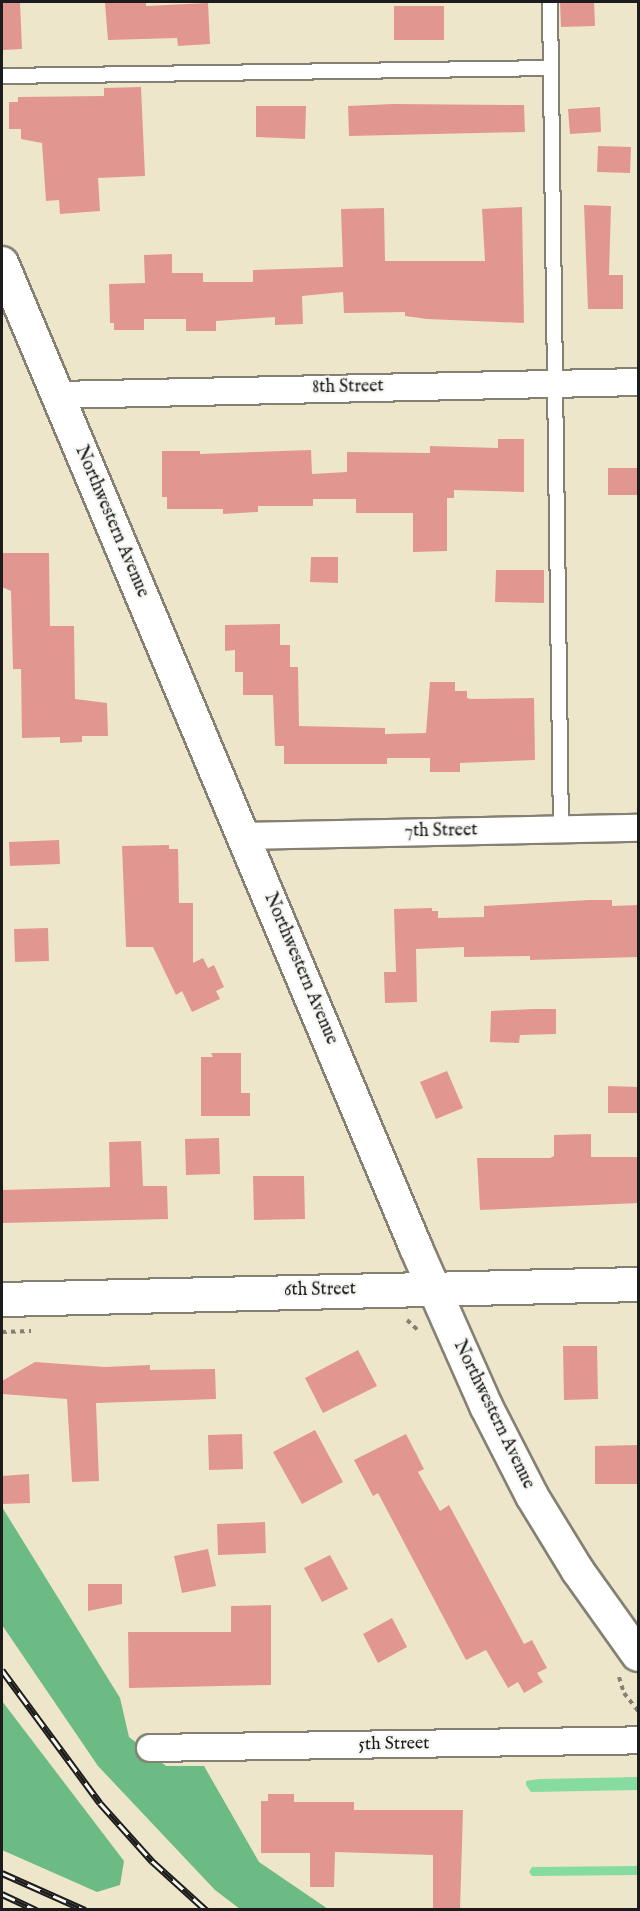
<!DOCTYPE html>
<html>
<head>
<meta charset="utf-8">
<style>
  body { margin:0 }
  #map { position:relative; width:640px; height:1911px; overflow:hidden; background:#ede6cb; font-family:"IM FELL English",serif }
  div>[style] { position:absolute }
  .green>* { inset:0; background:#86db9e }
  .forest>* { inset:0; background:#6cbb85 }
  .building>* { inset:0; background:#e19790 }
  .path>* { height:4px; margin-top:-2px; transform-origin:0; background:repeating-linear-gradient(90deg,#848174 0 4.5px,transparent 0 9px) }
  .roads { filter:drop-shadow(2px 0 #848174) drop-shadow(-2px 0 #848174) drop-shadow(0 2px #848174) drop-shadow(0 -2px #848174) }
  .service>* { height:14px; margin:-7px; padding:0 7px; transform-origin:7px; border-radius:7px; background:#fff }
  .minor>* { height:26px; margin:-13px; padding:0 13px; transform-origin:13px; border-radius:13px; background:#fff }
  .tertiary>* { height:32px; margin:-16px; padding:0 16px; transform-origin:16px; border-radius:16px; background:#fff }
  .secondary>* { height:33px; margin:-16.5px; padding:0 16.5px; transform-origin:16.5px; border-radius:16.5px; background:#fff }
  .rail>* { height:7px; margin-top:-3.5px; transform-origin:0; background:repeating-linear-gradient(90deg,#f6f6f2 0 14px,#1c1c1c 0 28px); box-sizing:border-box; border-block:2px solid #1c1c1c }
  span { translate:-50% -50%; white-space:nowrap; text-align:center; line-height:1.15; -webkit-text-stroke:4.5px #f6f6f2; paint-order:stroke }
  .street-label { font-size:18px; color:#1c1c1c }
  .frame { position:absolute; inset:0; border:3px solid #1c1c1c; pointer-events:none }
</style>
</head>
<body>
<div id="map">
  <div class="green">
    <i style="clip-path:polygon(638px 1777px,638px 1790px,531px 1792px,526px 1785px,526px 1781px,539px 1779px)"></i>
    <i style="clip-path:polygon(638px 1866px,638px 1875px,532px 1876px,529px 1872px,532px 1867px)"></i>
  </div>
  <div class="forest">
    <i style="clip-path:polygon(2px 1507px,120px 1698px,129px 1737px,166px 1766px,204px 1766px,259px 1862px,328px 1909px,240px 1909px,215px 1890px,98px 1766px,2px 1625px)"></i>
    <i style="clip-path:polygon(2px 1701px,124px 1861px,120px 1885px,97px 1892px,2px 1850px)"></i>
  </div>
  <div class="building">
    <i style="clip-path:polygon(2px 2px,20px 2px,22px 49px,2px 50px)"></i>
    <i style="clip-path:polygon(146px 2px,146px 6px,208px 3px,210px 44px,178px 46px,177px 38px,108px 40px,105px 3px)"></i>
    <i style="clip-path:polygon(560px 2px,594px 2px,595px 26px,561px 27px)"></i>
    <i style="clip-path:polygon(394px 6px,444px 6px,444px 40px,394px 40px)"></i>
    <i style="clip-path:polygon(141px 87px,145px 176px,98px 178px,100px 211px,60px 214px,59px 200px,46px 201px,42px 143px,21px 139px,21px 129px,9px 129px,9px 102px,18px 102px,18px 97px,104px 96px,104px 88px)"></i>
    <i style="clip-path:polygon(393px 104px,524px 105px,525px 132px,349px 136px,348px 106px)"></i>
    <i style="clip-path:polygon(256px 106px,306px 106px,305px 139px,256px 137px)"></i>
    <i style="clip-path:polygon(600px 107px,601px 132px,570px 134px,568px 109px)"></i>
    <i style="clip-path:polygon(598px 146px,631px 147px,630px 173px,597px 172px)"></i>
    <i style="clip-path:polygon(584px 205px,611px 206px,609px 275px,623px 275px,623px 309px,588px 309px)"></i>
    <i style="clip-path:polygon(522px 207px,524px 323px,427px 319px,405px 316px,405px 312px,344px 313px,343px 292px,302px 296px,303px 324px,275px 325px,275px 317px,216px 321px,216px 331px,186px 331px,186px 319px,144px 319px,144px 330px,114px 330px,114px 323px,110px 323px,109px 284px,145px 283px,144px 255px,172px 254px,172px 273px,203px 273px,203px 282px,253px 282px,253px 270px,343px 267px,341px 209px,384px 208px,385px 261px,485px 261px,482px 209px)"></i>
    <i style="clip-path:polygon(498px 439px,524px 439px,524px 492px,454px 490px,454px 498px,447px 498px,447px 551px,413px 552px,413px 513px,356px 513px,356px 499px,313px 499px,313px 506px,258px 506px,258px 512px,223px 514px,223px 509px,167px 509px,167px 497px,162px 497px,162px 451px,200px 451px,200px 454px,311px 450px,312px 474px,347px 472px,347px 452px,430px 453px,430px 446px,498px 448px)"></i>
    <i style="clip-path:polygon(608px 468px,639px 468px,639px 495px,608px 495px)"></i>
    <i style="clip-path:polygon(2px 553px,49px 553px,50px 626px,74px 626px,75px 699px,107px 703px,108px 736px,82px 736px,82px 742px,60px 743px,60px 737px,22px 738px,21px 669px,13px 669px,11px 591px,2px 587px)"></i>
    <i style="clip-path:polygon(311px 557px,338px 557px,338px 583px,310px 582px)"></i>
    <i style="clip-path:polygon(496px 570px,544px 570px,544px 603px,495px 602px)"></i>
    <i style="clip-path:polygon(280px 624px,280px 645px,290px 645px,290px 667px,298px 667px,299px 726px,385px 728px,385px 734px,426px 733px,430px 682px,455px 682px,455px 691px,467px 691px,467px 698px,471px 699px,534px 698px,535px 760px,460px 763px,460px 772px,430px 772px,430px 758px,387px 758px,387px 764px,284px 764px,284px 746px,275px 746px,273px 695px,243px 695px,243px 672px,235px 672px,235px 650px,225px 651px,225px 625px)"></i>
    <i style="clip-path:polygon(59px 840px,60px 864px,10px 866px,9px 842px)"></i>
    <i style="clip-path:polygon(169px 845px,169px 849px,178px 849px,179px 903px,193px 903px,193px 963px,203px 958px,208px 968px,214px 965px,224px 987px,216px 991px,220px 999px,192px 1012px,182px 991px,176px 995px,153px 947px,126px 947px,122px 846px)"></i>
    <i style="clip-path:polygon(589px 900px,612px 900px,612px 906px,639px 905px,639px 957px,530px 960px,530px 956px,464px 957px,464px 947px,416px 949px,417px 1002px,385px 1003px,384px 972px,396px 972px,394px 909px,432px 908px,432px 911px,438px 911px,438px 918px,484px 917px,484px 906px)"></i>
    <i style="clip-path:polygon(48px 928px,49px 961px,15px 962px,14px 929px)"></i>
    <i style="clip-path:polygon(533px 1009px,556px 1009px,556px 1034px,520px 1035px,519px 1043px,490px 1042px,491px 1011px)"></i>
    <i style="clip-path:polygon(211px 1053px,241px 1053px,241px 1093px,250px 1093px,250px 1116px,201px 1116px,201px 1057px,213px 1057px)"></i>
    <i style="clip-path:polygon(447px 1071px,463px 1108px,436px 1119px,420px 1082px)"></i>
    <i style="clip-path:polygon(608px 1086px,639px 1087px,639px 1113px,608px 1113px)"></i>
    <i style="clip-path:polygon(591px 1134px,591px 1157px,639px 1157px,639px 1203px,480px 1210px,477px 1158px,550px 1158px,554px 1156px,554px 1135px)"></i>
    <i style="clip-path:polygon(219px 1138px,220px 1174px,186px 1175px,185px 1139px)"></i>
    <i style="clip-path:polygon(141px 1141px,143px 1186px,167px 1186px,168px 1219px,2px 1223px,2px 1190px,110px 1187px,109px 1142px)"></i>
    <i style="clip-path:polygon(253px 1176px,304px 1176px,305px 1219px,254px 1220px)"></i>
    <i style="clip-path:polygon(563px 1346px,597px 1346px,598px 1399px,564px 1400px)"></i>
    <i style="clip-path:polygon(358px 1350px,377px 1386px,323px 1413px,305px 1378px)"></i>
    <i style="clip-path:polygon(35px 1362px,105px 1367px,150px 1365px,150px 1370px,215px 1369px,216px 1399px,96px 1403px,99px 1481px,72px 1482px,67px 1399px,2px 1394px,2px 1381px)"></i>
    <i style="clip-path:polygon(315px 1430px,343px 1482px,302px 1504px,273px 1452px)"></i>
    <i style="clip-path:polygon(242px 1434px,243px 1469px,209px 1470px,208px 1435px)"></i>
    <i style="clip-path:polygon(406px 1434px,424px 1469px,418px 1472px,440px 1511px,449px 1505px,524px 1644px,532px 1640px,547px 1668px,537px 1673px,543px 1682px,524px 1693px,518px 1682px,508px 1688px,486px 1650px,466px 1660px,378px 1493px,373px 1496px,354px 1460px)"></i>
    <i style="clip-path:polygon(639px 1445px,638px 1484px,595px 1484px,595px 1446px)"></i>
    <i style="clip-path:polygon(29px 1474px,30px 1503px,2px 1504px,2px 1476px)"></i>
    <i style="clip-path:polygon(265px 1522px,266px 1553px,218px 1555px,217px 1524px)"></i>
    <i style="clip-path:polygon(208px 1549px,216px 1586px,182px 1593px,174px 1556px)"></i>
    <i style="clip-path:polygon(330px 1555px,348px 1589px,322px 1602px,304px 1568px)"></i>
    <i style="clip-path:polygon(88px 1584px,122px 1584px,122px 1604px,88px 1611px)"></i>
    <i style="clip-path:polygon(271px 1605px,271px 1685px,129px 1688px,128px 1632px,231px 1632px,231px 1606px)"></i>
    <i style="clip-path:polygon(392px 1618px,407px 1647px,378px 1663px,363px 1634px)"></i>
    <i style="clip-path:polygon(268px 1794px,294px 1794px,294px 1802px,354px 1802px,354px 1810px,463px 1810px,460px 1910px,433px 1910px,433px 1855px,335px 1852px,334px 1887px,310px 1887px,310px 1853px,261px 1853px,261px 1801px,268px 1801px)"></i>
  </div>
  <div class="path">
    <i style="left:407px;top:1320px;width:16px;rotate:43deg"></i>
    <i style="left:2px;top:1332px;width:29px;rotate:-2deg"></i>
    <i style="left:619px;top:1677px;width:17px;rotate:73deg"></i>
    <i style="left:624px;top:1693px;width:23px;rotate:52deg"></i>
  </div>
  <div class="roads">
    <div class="service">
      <i style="left:550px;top:2px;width:828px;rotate:89.24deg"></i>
      <i style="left:2px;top:76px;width:549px;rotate:-0.83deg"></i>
    </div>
    <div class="minor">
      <i style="left:58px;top:395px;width:580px;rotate:-1.28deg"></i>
      <i style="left:244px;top:836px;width:394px;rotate:-1.2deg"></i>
      <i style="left:150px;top:1748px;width:488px;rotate:-0.9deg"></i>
    </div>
    <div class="tertiary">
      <i style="left:2px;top:263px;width:1068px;rotate:67.2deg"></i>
      <i style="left:416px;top:1248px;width:173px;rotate:66.1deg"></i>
      <i style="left:486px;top:1406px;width:101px;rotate:62.9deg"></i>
      <i style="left:532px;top:1496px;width:88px;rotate:58.5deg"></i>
      <i style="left:578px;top:1571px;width:103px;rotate:54.5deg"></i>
    </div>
    <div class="secondary">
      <i style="left:2px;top:1299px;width:636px;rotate:-1.35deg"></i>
    </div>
  </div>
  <div class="rail">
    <i style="left:2px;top:1670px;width:165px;rotate:53.6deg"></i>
    <i style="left:100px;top:1803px;width:78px;rotate:48.1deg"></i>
    <i style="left:152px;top:1861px;width:73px;rotate:42.2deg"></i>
    <i style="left:2px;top:1873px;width:91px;rotate:24deg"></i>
    <i style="left:2px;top:1894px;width:38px;rotate:25deg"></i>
  </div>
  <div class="street-label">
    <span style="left:348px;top:388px;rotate:-1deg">8th Street</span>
    <span style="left:111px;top:522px;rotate:67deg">Northwestern Avenue</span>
    <span style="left:441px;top:832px;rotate:-1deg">7th Street</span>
    <span style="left:300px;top:969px;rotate:67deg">Northwestern Avenue</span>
    <span style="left:320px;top:1291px;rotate:-1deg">6th Street</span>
    <span style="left:493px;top:1415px;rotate:64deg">Northwestern Avenue</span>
    <span style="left:394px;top:1745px;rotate:-1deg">5th Street</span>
  </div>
  <div class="frame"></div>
</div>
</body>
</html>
